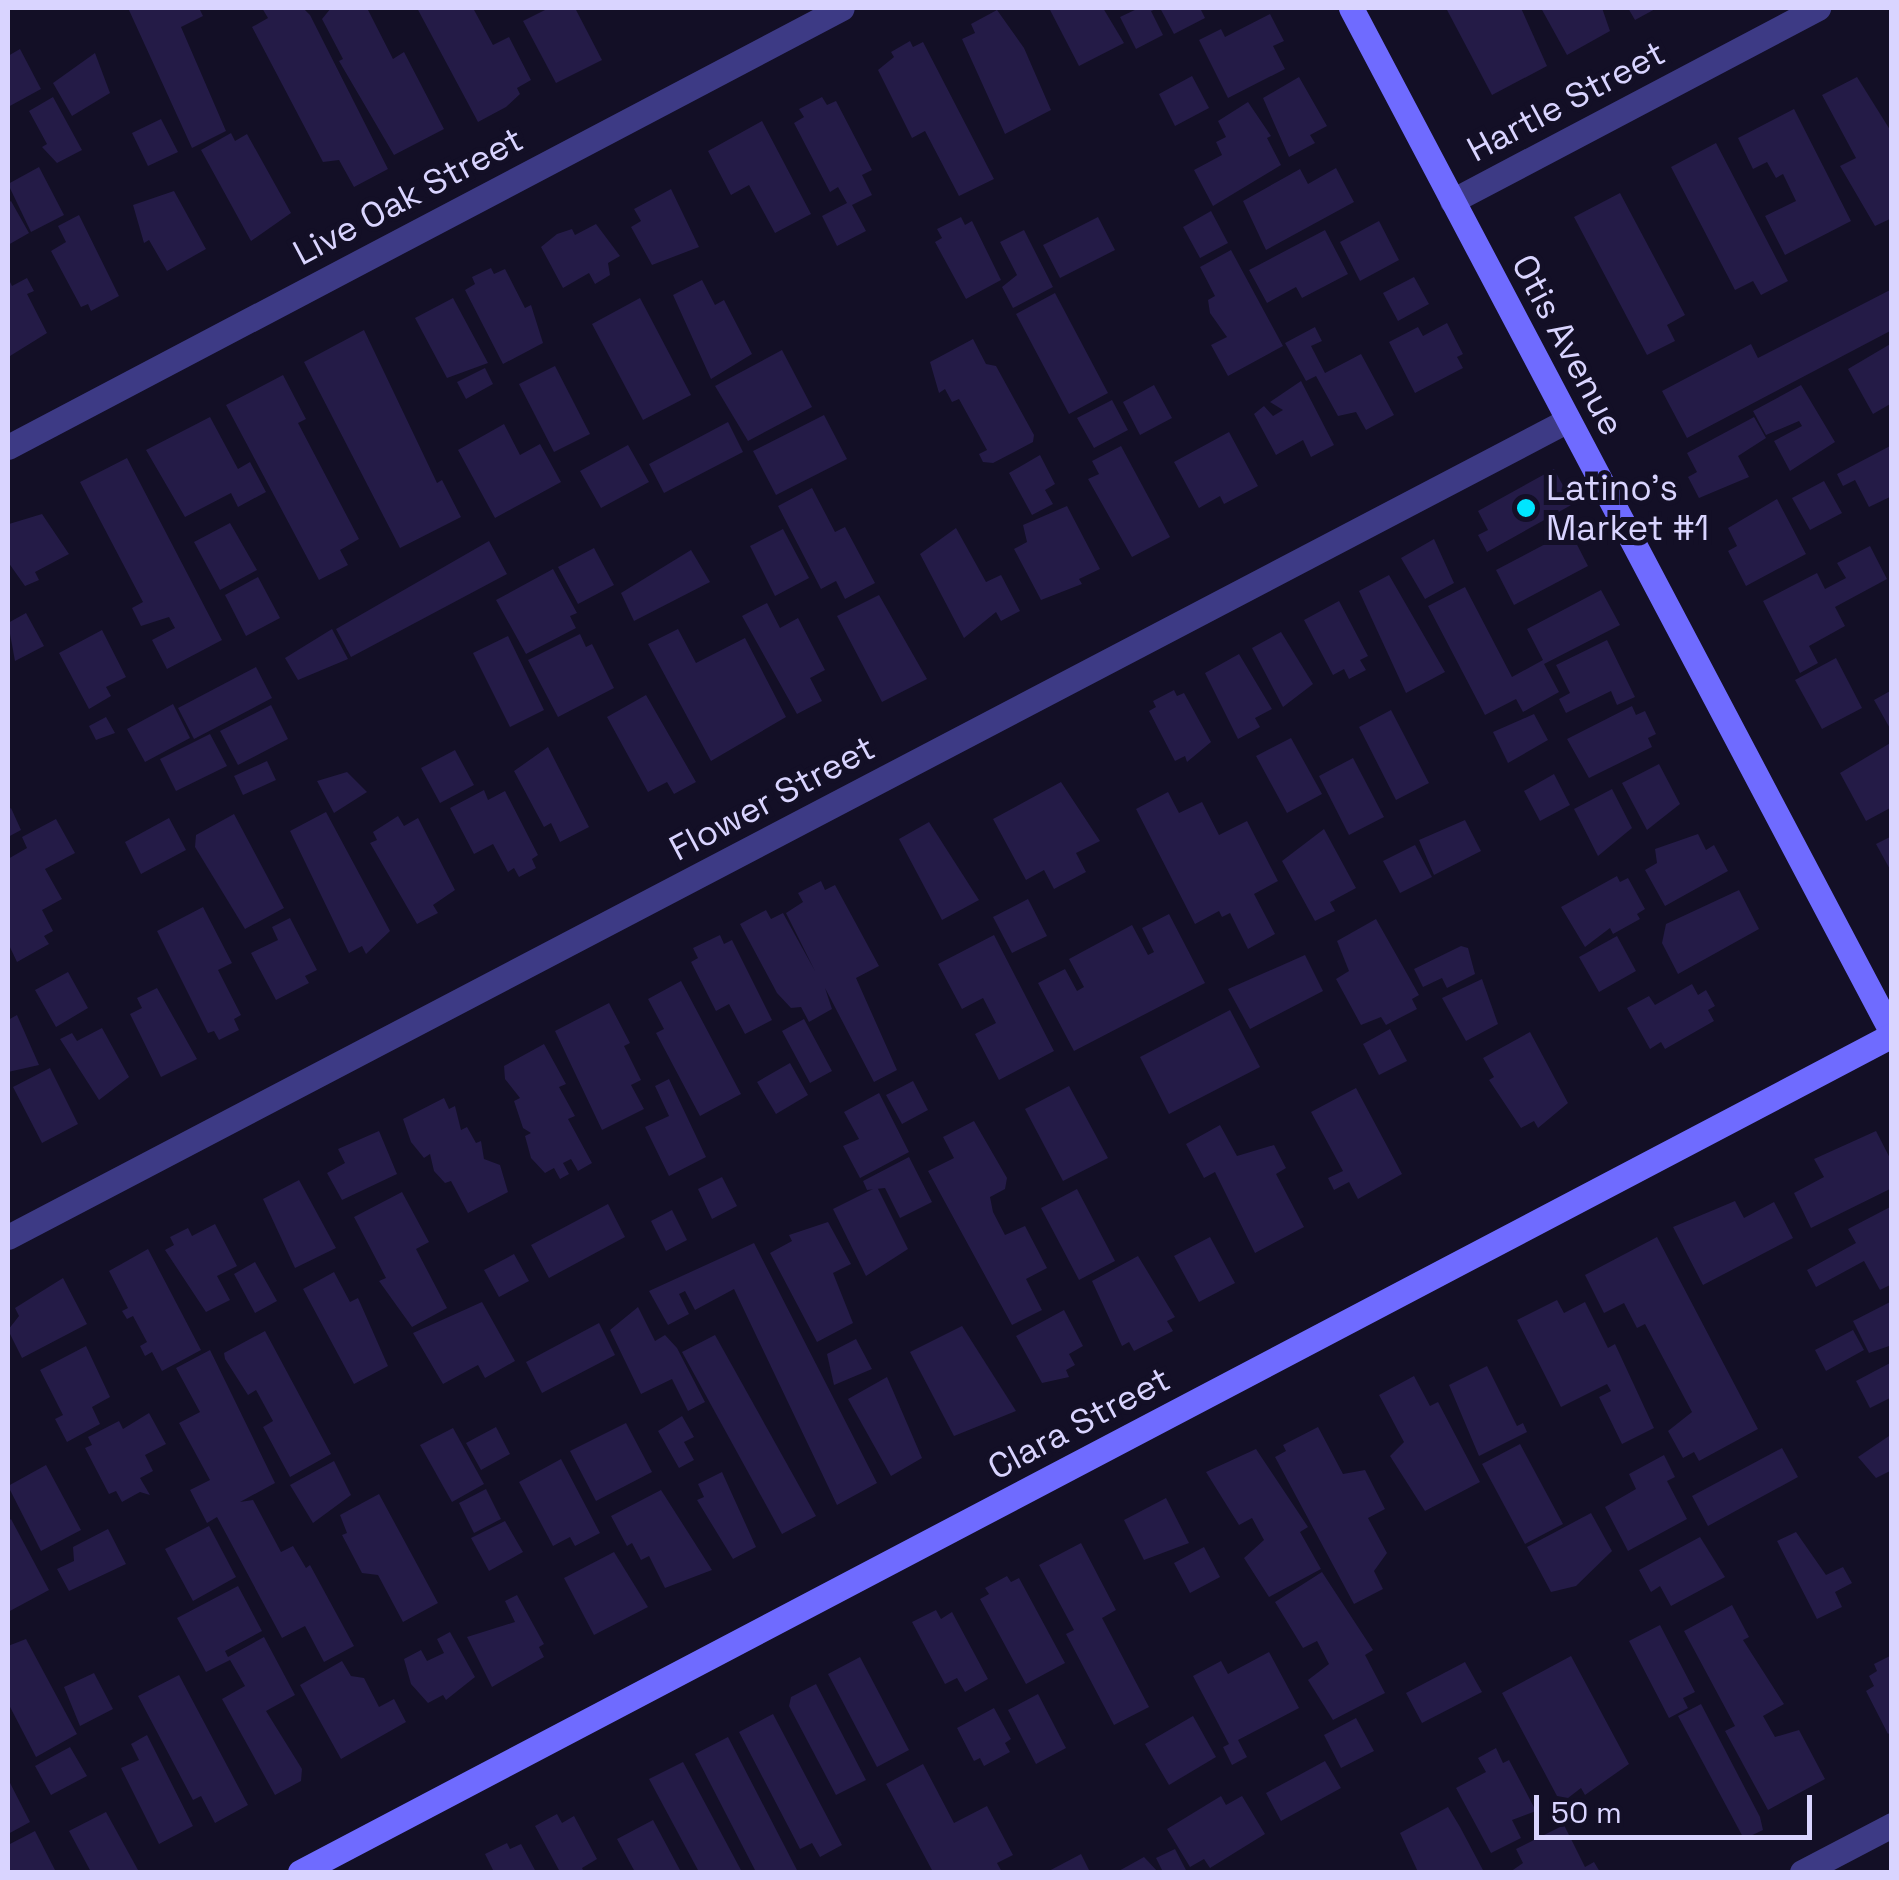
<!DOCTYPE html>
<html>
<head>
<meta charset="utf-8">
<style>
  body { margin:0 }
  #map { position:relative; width:1899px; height:1880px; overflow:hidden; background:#130f26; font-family:"Space Grotesk",sans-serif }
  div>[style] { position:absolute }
  .building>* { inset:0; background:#241b47 }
  .street>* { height:25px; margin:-12.5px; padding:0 12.5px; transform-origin:12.5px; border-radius:12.5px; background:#3d3a85 }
  .secondary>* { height:25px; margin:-12.5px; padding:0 12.5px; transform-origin:12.5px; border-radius:12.5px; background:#6f6bff }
  .dots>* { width:28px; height:28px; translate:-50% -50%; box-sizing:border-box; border:5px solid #130f26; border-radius:50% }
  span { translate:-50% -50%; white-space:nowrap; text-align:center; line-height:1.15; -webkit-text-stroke:10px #130f26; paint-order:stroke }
  .street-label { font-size:35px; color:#d9d4ff }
  .poi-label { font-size:35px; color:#d9d4ff }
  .left { translate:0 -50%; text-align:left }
  .frame { position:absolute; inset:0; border:10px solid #d9d4ff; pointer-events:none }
  .scale { position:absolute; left:1534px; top:1795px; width:278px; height:45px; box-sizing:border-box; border:5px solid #d9d4ff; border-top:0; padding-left:12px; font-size:30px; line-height:35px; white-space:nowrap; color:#d9d4ff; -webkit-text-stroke:8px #130f26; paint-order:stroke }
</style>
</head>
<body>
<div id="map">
  <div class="building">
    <i style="clip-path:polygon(128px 8px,199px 8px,203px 16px,181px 27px,226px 131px,192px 148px)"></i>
    <i style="clip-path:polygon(262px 8px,303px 8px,310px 15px,388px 169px,354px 187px,339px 160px,323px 162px,252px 27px,268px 18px)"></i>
    <i style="clip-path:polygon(367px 8px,393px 59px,404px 52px,444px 129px,394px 155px,339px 61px,343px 59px,322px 19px,331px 8px)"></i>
    <i style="clip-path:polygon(417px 8px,473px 8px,493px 45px,509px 37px,531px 80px,517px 88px,520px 94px,506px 107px,478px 122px)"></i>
    <i style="clip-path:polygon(549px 8px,575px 8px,602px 60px,556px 83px,523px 21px)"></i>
    <i style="clip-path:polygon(1049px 8px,1103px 8px,1124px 43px,1079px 66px)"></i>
    <i style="clip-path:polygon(1139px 8px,1159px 8px,1151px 11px,1163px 35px,1136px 49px,1120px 17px)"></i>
    <i style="clip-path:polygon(1160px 8px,1200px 8px,1205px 18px,1174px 34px)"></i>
    <i style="clip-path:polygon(1446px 8px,1521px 8px,1547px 66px,1492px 95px)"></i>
    <i style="clip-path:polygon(1541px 8px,1602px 8px,1610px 31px,1567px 55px)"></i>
    <i style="clip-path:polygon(1628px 8px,1657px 8px,1635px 20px)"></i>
    <i style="clip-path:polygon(997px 10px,1024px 48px,1051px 110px,1005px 134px,962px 39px,975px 33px,971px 24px)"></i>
    <i style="clip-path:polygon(1270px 14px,1284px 41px,1273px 46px,1285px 69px,1228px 98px,1199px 40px,1221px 29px,1225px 37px)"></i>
    <i style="clip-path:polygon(910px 41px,913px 47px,923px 42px,994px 179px,959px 196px,925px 131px,912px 138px,878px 70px,894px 57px,891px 52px)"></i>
    <i style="clip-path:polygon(20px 49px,41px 89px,8px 107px,8px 56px)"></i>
    <i style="clip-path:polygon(95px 53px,110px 93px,72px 116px,53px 83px)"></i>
    <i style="clip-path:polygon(1192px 76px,1209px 108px,1175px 126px,1159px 94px)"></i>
    <i style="clip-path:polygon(1299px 77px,1327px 126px,1310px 135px,1315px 143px,1289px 157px,1263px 98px)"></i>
    <i style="clip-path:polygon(1857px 77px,1892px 133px,1892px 218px,1875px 226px,1840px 166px,1856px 158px,1822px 95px)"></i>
    <i style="clip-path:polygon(53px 97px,82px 150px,57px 163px,42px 147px,47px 144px,29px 111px)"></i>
    <i style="clip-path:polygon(822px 97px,827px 105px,836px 101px,872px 170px,862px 175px,872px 195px,852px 205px,866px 231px,837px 246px,822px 216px,847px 203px,838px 187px,830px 192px,794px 123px,804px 117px,799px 109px)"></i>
    <i style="clip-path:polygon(1248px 102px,1271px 136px,1267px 138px,1281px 165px,1213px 206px,1194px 170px,1222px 155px,1216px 142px,1226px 137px,1218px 121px)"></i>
    <i style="clip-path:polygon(1794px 109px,1851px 221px,1785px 255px,1765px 216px,1796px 201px,1783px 174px,1776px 178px,1767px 162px,1753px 169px,1738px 138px)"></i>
    <i style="clip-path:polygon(161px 119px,178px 152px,148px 166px,132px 133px)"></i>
    <i style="clip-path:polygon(762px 121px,811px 214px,775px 233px,749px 185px,731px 195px,708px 151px)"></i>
    <i style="clip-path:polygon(231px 133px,235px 141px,247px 134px,291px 213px,251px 241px,201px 150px)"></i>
    <i style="clip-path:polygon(1716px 143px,1788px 281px,1761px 295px,1753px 281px,1735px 290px,1671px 167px)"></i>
    <i style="clip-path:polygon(39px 167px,64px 215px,31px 232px,8px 184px)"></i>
    <i style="clip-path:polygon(1336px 168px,1354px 202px,1266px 250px,1243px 201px,1300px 169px,1308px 184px)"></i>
    <i style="clip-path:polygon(671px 189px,699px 247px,652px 265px,631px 227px,641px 221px,634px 209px)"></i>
    <i style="clip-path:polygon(174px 191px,206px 249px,167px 271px,149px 240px,144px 243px,133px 205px)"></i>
    <i style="clip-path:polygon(1620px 193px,1685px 315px,1667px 325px,1675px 341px,1647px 355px,1574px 217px)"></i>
    <i style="clip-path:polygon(11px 201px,29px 233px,8px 245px,8px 203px)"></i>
    <i style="clip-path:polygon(1211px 211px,1228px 243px,1200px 258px,1183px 227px)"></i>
    <i style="clip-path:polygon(79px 215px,119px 296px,91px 311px,88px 304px,81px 307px,51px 251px,66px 242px,58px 226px)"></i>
    <i style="clip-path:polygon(961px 217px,965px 225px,972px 221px,1001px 280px,966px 299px,935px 242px,942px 238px,937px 229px)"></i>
    <i style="clip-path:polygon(1098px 217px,1115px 250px,1060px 278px,1043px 245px)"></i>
    <i style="clip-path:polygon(1379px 221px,1399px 260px,1360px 281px,1340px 242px)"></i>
    <i style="clip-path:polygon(596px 224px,620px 256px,608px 263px,610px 275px,595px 284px,589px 273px,563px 288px,541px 247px,557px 234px,572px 229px,575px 235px)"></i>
    <i style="clip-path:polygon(1024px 230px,1053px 287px,1013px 308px,1002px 287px,1017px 275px,1000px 242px)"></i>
    <i style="clip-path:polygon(1325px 230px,1348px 274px,1302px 298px,1296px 287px,1267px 303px,1249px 270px)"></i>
    <i style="clip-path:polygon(1231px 250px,1283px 346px,1228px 376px,1211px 345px,1227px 337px,1210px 313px,1208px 300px,1215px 296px,1200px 267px)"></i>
    <i style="clip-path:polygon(491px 268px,494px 274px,505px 269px,525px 308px,531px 305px,543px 343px,503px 364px,465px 290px,475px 284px,472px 277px)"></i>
    <i style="clip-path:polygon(1414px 277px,1429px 304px,1398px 321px,1383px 293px)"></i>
    <i style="clip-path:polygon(8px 278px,12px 286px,27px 278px,34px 291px,27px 294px,47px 333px,10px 356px)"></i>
    <i style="clip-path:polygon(702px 280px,715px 305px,724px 300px,752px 354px,711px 379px,673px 295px)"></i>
    <i style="clip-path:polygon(1892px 289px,1892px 330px,1687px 438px,1662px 391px,1751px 344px,1758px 358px)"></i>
    <i style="clip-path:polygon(1055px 293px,1108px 393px,1069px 414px,1016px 314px)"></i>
    <i style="clip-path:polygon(453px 298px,488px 363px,447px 378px,415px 318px)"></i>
    <i style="clip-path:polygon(640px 298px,691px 395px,643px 420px,592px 324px)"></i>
    <i style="clip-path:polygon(1447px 323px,1463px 354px,1457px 357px,1463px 368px,1415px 393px,1389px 342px,1418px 327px,1423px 336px)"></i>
    <i style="clip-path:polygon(1315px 327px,1322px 341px,1311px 346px,1325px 373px,1361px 354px,1394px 415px,1366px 430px,1356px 412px,1338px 416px,1316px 376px,1306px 381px,1285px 343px)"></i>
    <i style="clip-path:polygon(364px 330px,437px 483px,442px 480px,461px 517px,400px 548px,304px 362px)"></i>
    <i style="clip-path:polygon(973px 339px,986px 364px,996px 366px,1034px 435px,1033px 442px,993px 463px,983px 462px,979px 454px,987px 450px,959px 399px,952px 402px,945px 389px,939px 393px,930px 362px)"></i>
    <i style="clip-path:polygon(1892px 343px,1892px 403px,1873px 414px,1848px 369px)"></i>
    <i style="clip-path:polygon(782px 350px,812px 407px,748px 441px,715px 386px)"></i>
    <i style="clip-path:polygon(555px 366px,590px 434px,554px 452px,519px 384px)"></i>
    <i style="clip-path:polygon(485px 368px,493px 384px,466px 399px,457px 382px)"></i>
    <i style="clip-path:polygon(283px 375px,306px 419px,298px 423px,359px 539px,340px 550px,348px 565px,319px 580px,226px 405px)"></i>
    <i style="clip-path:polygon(1301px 381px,1334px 445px,1311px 457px,1303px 440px,1276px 455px,1254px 414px,1264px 406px,1273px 416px,1283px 410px,1270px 402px)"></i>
    <i style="clip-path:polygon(1154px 385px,1172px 418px,1140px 435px,1123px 402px)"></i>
    <i style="clip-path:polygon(1801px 385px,1835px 442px,1790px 471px,1774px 441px,1802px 426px,1799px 421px,1766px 435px,1753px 411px)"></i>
    <i style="clip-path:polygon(1112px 400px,1128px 430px,1094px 448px,1077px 418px)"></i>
    <i style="clip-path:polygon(824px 415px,847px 459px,776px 495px,753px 451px)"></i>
    <i style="clip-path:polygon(210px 417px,238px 469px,250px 462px,266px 492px,238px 507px,231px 493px,185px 517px,146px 450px)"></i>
    <i style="clip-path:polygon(1754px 417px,1766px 438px,1738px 456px,1749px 477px,1699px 498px,1688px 477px,1697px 472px,1687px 453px)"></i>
    <i style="clip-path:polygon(728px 422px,743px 452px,664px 493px,649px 464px)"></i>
    <i style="clip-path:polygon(504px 424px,520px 455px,540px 444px,561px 482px,495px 518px,458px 450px)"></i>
    <i style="clip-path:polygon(1229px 432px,1258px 486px,1224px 504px,1220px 496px,1199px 508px,1174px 462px)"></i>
    <i style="clip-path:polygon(628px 445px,649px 482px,601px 508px,580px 471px)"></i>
    <i style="clip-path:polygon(1892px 445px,1892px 496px,1869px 507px,1855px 480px,1843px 486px,1837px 474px)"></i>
    <i style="clip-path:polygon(1121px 446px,1170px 537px,1132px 557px,1088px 479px,1099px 474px,1092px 461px)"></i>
    <i style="clip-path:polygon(1040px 455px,1055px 484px,1045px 490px,1053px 504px,1032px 515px,1009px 473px)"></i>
    <i style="clip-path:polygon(127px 458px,222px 640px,167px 669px,152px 640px,175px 628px,169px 617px,141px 626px,132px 608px,143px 602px,80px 482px)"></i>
    <i style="clip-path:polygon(1554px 469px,1573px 504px,1487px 552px,1478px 535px,1488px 530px,1478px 511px)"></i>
    <i style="clip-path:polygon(1824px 481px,1842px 513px,1810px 530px,1792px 498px)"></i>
    <i style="clip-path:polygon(812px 488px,835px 532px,845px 527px,875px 583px,845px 599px,836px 581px,821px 589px,778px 506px)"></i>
    <i style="clip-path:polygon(1777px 499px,1806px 554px,1746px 586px,1728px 551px,1737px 546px,1728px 528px)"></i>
    <i style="clip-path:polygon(1067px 506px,1100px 569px,1079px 579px,1082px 584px,1041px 600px,1014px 549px,1027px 542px,1023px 525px)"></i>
    <i style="clip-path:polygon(42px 514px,69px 554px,35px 572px,39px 580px,25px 586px,8px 562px,9px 524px)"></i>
    <i style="clip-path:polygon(230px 523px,257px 570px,220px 590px,194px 542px)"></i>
    <i style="clip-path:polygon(956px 528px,986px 582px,1001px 575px,1020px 611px,1001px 621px,996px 612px,964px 638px,920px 554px)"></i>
    <i style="clip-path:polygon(783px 529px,809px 578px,775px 596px,750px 546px)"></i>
    <i style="clip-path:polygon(1570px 531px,1588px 566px,1514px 605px,1496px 570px)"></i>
    <i style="clip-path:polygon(1434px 539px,1454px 583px,1425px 599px,1401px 558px)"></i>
    <i style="clip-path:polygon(489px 541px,507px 574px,351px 657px,336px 629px)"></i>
    <i style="clip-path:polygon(1870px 546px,1887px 579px,1835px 607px,1845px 626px,1809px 646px,1818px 663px,1800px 673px,1763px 601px,1817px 573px,1825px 589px,1846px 578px,1837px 563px)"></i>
    <i style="clip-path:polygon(594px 548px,614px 585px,578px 604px,558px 567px)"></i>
    <i style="clip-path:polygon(691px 550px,710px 582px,634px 621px,621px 593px)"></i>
    <i style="clip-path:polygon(553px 569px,577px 613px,570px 616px,576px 628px,526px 654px,496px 600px)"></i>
    <i style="clip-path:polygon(1389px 575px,1445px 672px,1406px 693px,1359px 591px)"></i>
    <i style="clip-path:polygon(258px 577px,280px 618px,246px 636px,225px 595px)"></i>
    <i style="clip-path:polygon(1465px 587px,1512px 677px,1543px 660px,1527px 629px,1601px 590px,1620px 625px,1544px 664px,1559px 692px,1523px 712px,1516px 699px,1485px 715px,1428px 606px)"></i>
    <i style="clip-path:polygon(879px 595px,927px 679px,882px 702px,837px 616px)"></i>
    <i style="clip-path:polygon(1339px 601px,1368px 656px,1360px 660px,1366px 670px,1349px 679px,1344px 669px,1333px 675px,1304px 620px)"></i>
    <i style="clip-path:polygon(767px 603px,780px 628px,798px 618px,825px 670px,810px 678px,822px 701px,797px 714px,742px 616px)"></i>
    <i style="clip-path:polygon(26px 613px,44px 646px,15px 661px,8px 623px)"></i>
    <i style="clip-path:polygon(332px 629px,348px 659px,298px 680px,285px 658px)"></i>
    <i style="clip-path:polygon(678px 629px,696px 663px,745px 638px,786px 717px,711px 761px,648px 644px)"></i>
    <i style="clip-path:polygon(102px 630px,126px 677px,106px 687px,111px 696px,89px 709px,59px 653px)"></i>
    <i style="clip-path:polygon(1281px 632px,1313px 684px,1283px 707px,1252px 648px)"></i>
    <i style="clip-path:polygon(580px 634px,586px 647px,592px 644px,614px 688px,558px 717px,528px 660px)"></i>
    <i style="clip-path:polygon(508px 636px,544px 710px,510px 727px,473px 653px)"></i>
    <i style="clip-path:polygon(1607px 640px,1635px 697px,1617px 705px,1611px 691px,1566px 713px,1559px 699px,1570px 693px,1556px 665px)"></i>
    <i style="clip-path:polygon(1239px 654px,1272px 709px,1255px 718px,1260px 727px,1238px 739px,1205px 673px)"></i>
    <i style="clip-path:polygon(1836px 658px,1862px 708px,1822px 729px,1795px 680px)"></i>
    <i style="clip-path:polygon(256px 667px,272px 698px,194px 739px,178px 708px)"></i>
    <i style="clip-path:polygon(1174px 690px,1177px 696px,1184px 693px,1211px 742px,1187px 762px,1185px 756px,1175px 761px,1149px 711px,1156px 707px,1153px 701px)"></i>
    <i style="clip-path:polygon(1892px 690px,1892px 732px,1874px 700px)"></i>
    <i style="clip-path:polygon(646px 695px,696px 782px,674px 794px,667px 782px,648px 792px,607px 717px)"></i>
    <i style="clip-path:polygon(173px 704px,190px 738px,145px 762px,127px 729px)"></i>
    <i style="clip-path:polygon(271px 705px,288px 739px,238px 765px,220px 731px)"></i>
    <i style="clip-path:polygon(1632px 706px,1636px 715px,1645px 711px,1656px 734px,1648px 738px,1652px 747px,1589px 778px,1567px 739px)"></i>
    <i style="clip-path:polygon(1391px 710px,1429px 783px,1396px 800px,1359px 727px)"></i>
    <i style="clip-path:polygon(1534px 714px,1548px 740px,1508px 763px,1493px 732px)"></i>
    <i style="clip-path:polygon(106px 717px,115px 733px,96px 740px,89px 726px)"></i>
    <i style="clip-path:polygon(210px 734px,227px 766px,176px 791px,160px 759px)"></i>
    <i style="clip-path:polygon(1291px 738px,1322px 794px,1287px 813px,1256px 756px)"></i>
    <i style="clip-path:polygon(1892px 742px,1892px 807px,1866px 821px,1840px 773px)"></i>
    <i style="clip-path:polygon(548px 747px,589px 827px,560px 842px,551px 823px,544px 827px,514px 771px)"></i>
    <i style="clip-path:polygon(455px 750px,474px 785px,440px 803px,421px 768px)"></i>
    <i style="clip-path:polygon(1353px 758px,1384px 817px,1349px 835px,1319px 776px)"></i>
    <i style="clip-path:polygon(267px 761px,276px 780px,243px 795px,234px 776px)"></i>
    <i style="clip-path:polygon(1659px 764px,1680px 804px,1647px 830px,1622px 783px)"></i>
    <i style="clip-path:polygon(347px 772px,367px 792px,334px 813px,317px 781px)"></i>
    <i style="clip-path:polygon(1554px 774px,1570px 805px,1540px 821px,1524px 791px)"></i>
    <i style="clip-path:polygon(1061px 782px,1100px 841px,1076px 853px,1086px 872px,1054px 889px,1044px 870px,1026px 880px,993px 819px)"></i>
    <i style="clip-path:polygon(1612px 789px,1632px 828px,1598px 856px,1574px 809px)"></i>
    <i style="clip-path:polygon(484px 790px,488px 800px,505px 791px,538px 855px,532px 859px,536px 868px,519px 877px,514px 868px,508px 872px,493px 844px,474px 854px,450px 808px)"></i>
    <i style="clip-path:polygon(1168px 792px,1179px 813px,1202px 802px,1219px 835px,1247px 821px,1278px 881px,1254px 894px,1275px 934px,1248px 949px,1230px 913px,1222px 917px,1219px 911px,1195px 924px,1136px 809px)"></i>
    <i style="clip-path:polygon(11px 808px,21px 830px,8px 837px,8px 810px)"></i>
    <i style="clip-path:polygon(326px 812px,390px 931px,366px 954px,362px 946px,349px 953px,290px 831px)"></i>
    <i style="clip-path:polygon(234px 814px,284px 908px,245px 929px,195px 847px,196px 835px)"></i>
    <i style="clip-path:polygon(398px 816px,404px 826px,418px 818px,455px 890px,433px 905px,438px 913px,417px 924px,370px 843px,377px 840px,373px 832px)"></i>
    <i style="clip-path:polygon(169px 818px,186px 850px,141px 874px,125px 842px)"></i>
    <i style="clip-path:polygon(56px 819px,75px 853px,45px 869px,62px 899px,42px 910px,53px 931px,44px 936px,49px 944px,17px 962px,8px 943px,8px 859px,27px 848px,22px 837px)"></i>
    <i style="clip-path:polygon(1465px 820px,1481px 851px,1434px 875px,1419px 840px)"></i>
    <i style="clip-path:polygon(929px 822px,979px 900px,942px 920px,899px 839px)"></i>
    <i style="clip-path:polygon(1324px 829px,1356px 888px,1330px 902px,1335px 911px,1315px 921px,1282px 861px)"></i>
    <i style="clip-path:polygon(1698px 834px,1706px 850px,1714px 845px,1728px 871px,1665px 906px,1645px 870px,1657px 863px,1655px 849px)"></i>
    <i style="clip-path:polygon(1892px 836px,1892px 873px,1876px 844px)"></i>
    <i style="clip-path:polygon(1415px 845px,1432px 877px,1400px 893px,1383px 861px)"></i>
    <i style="clip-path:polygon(1617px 876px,1620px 882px,1628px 878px,1645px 909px,1637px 914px,1640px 919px,1613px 934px,1610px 928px,1585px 947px,1561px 907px)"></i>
    <i style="clip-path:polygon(821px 881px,825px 890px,835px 885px,879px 966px,856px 978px,897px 1070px,874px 1082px,825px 988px,832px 1009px,809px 1022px,801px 1007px,791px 1008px,777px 993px,740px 924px,766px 910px,771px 919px,783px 913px,815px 971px,786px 913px,803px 902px,798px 893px)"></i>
    <i style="clip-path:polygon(1739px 890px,1759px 929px,1678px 974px,1662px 943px,1666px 924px)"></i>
    <i style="clip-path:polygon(1028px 899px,1047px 936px,1012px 953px,993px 917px)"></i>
    <i style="clip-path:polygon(203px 907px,232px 963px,218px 970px,241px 1015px,234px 1019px,239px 1030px,219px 1040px,214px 1031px,208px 1033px,157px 931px)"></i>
    <i style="clip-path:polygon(1169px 914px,1205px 983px,1074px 1051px,1038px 983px,1065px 969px,1077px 991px,1084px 987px,1069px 959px,1132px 925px,1148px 955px,1154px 952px,1142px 928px)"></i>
    <i style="clip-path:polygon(290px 918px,317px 970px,305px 976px,309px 983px,276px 1000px,251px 953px,278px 940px,272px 927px)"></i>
    <i style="clip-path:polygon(1376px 919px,1419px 995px,1412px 999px,1417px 1009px,1386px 1025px,1381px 1017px,1361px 1025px,1336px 979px,1349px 971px,1337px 941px)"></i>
    <i style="clip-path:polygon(720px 935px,724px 944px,732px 940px,772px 1020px,745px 1034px,729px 1004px,716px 1011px,691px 962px,698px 958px,693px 948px)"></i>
    <i style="clip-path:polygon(994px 935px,1054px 1051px,999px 1080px,975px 1034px,996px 1023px,983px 998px,962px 1009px,938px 964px)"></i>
    <i style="clip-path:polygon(1617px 936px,1636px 971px,1599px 992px,1579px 957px)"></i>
    <i style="clip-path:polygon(1461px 946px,1468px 948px,1475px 974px,1447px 988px,1442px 978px,1423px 987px,1414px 969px)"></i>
    <i style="clip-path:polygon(1305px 955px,1323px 991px,1250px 1029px,1228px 989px)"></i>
    <i style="clip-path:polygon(68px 972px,88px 1008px,56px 1027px,35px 990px)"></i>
    <i style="clip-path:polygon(1482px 979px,1498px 1024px,1466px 1041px,1442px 998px)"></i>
    <i style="clip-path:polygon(681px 981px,741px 1094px,700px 1116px,656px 1033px,664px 1029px,648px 999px)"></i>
    <i style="clip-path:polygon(1692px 984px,1698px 995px,1706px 990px,1715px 1006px,1708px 1010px,1714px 1021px,1665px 1049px,1661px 1042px,1650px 1049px,1627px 1008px,1649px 996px,1655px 1005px)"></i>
    <i style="clip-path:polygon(157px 988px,197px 1059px,161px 1077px,130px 1014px,142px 1008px,137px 998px)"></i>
    <i style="clip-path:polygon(609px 1003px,630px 1043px,624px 1046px,641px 1080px,631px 1085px,644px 1109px,602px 1130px,555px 1031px)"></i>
    <i style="clip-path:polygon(1230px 1010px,1260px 1067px,1169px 1114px,1140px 1057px)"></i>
    <i style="clip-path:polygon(17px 1015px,39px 1065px,8px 1072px,8px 1020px)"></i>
    <i style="clip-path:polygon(804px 1019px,832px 1071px,810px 1083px,782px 1031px)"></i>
    <i style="clip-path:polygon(102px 1028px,129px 1077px,99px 1100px,60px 1039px,72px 1033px,77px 1041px)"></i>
    <i style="clip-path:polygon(1390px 1029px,1407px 1061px,1379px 1075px,1363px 1044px)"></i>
    <i style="clip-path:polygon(1530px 1032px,1568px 1103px,1538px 1128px,1534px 1121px,1521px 1128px,1489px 1080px,1494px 1077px,1483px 1058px)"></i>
    <i style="clip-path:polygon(544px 1044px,566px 1084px,559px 1087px,575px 1116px,568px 1119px,592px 1163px,578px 1171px,571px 1159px,563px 1163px,569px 1174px,560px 1179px,554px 1168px,545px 1173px,531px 1158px,525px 1136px,531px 1133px,523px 1128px,514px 1101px,520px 1098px,505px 1079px,504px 1066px)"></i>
    <i style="clip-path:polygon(790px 1063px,808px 1095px,776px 1114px,757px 1082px)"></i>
    <i style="clip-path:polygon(50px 1068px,78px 1124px,42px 1143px,13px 1087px)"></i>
    <i style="clip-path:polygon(669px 1079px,706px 1157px,669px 1176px,645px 1127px,669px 1116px,655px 1086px)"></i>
    <i style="clip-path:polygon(913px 1081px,928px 1110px,902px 1124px,886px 1095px)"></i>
    <i style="clip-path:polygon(1069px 1086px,1108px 1158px,1063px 1181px,1025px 1109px)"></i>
    <i style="clip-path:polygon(1356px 1088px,1402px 1174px,1358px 1199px,1349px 1182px,1334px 1190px,1328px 1178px,1343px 1171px,1311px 1112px)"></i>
    <i style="clip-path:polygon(879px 1093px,909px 1152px,860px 1178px,843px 1146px,859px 1139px,844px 1112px)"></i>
    <i style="clip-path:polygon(444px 1098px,449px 1109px,455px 1106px,461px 1130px,467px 1127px,476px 1143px,481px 1141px,484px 1159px,500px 1165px,508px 1192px,468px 1213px,451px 1181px,445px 1183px,434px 1171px,430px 1154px,424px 1158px,411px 1142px,403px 1119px)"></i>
    <i style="clip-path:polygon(974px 1121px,1007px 1178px,1005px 1189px,990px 1197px,993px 1212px,1005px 1235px,1025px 1226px,1047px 1268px,1026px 1279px,1042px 1310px,1012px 1325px,928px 1171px,954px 1158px,943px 1137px)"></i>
    <i style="clip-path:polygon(1220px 1125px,1237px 1156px,1274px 1145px,1286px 1168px,1276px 1174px,1304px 1227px,1255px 1253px,1215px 1172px,1204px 1178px,1186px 1144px)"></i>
    <i style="clip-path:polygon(379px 1131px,397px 1174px,342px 1200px,327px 1173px,345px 1163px,338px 1149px)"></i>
    <i style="clip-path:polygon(1876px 1131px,1892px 1162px,1892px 1188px,1811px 1228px,1794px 1193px,1824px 1177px,1814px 1159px)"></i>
    <i style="clip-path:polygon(909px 1157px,932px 1202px,900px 1218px,885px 1188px,867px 1190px,863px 1181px)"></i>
    <i style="clip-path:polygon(722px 1177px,737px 1206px,712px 1219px,698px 1189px)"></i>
    <i style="clip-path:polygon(299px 1180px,336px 1248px,295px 1268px,263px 1199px)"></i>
    <i style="clip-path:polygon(877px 1187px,908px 1249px,866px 1276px,833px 1209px)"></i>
    <i style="clip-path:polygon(1077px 1189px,1115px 1261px,1079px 1280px,1041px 1208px)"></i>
    <i style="clip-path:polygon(402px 1192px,429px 1242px,416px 1249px,447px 1308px,412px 1327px,379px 1281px,386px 1278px,354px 1217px)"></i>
    <i style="clip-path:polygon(1735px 1201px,1744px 1218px,1774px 1202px,1793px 1238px,1703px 1285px,1673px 1227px)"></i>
    <i style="clip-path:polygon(608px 1204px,625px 1237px,549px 1278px,531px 1245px)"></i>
    <i style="clip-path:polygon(1892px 1206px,1892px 1284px,1880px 1290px,1864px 1261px,1816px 1287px,1807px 1270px,1856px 1243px,1848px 1229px)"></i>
    <i style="clip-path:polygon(672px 1210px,687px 1240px,666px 1251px,651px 1221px)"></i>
    <i style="clip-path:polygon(828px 1222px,851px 1264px,833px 1273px,853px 1323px,817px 1342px,770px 1253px,792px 1241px,789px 1235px)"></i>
    <i style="clip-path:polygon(215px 1224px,237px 1266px,217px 1276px,230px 1300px,206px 1312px,165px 1250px,174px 1245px,170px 1237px,188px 1228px,192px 1236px)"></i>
    <i style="clip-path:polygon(1210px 1237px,1235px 1283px,1199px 1302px,1174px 1256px)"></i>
    <i style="clip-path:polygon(1657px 1237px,1758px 1429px,1699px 1461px,1694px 1452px,1683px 1458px,1668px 1431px,1692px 1412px,1645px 1324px,1637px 1328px,1624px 1303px,1604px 1313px,1585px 1275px)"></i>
    <i style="clip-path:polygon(754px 1243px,877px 1483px,837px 1505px,734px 1289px,695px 1310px,685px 1291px,679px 1294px,689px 1314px,668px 1325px,649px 1291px)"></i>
    <i style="clip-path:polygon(148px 1249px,201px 1350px,162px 1371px,152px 1352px,145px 1356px,140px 1346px,147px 1342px,133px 1316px,127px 1319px,122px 1311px,128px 1308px,109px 1271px)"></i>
    <i style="clip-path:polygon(514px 1254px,529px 1281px,499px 1297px,484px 1270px)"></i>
    <i style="clip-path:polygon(1138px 1256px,1175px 1317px,1167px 1321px,1173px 1331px,1134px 1351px,1129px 1342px,1122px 1346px,1092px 1281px)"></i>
    <i style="clip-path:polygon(255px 1262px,277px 1301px,255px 1313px,234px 1274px)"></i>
    <i style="clip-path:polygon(334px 1272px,350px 1302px,358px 1298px,388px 1366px,354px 1384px,303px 1289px)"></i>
    <i style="clip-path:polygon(63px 1278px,87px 1324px,22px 1358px,8px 1330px,19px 1316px,15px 1308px)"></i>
    <i style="clip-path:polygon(1557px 1300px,1564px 1313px,1585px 1302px,1608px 1348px,1615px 1344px,1654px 1428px,1622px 1444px,1599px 1397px,1611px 1391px,1607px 1384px,1561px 1407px,1517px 1320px)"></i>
    <i style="clip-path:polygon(1892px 1301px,1892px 1345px,1869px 1353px,1853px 1321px)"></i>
    <i style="clip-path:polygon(482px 1302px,515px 1361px,485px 1378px,478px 1365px,443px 1384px,413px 1333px)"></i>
    <i style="clip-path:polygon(638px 1307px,655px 1341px,665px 1335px,677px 1348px,705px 1402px,688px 1411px,672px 1379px,641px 1394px,610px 1330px)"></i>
    <i style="clip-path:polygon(1064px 1310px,1083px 1346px,1069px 1354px,1075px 1365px,1066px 1370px,1069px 1377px,1042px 1383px,1016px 1336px)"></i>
    <i style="clip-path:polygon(599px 1323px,615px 1355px,542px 1393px,526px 1362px)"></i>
    <i style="clip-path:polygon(962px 1326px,1016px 1411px,954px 1436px,910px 1352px)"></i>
    <i style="clip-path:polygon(1853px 1330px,1864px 1350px,1826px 1371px,1815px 1350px)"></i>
    <i style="clip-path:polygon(265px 1331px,331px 1454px,290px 1477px,263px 1427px,273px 1421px,256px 1390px,248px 1395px,225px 1359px,224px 1353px)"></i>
    <i style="clip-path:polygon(715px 1335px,816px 1516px,782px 1534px,682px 1352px)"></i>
    <i style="clip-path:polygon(856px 1339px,872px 1369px,834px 1385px,827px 1354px)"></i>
    <i style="clip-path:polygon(86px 1346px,110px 1397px,92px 1407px,100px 1424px,67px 1442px,55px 1419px,63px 1415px,40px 1370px)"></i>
    <i style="clip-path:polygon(210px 1350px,275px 1483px,240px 1502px,253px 1500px,281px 1552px,293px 1546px,306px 1568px,310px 1565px,354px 1646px,324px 1662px,305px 1626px,282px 1638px,217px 1517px,207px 1523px,190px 1490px,210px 1480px,179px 1423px,200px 1412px,176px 1368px)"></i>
    <i style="clip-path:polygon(1892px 1362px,1892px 1397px,1870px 1408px,1856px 1381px)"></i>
    <i style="clip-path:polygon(1487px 1366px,1517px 1426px,1523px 1423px,1527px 1432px,1479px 1456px,1449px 1385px)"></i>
    <i style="clip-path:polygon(1414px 1376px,1430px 1406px,1438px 1402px,1480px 1482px,1425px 1511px,1390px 1456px,1404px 1442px,1379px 1395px)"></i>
    <i style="clip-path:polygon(887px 1377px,922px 1458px,891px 1476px,848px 1399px)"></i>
    <i style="clip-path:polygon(149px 1413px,166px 1444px,145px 1455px,153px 1471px,140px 1478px,150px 1495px,140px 1492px,122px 1502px,116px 1491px,109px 1494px,85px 1448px,92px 1445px,88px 1437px,119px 1421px,123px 1429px)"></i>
    <i style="clip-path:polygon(682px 1416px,694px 1437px,684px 1442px,694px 1460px,679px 1468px,658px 1431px)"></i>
    <i style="clip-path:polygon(626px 1423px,652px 1472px,596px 1501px,570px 1451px)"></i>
    <i style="clip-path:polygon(496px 1427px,510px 1454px,481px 1470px,466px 1443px)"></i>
    <i style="clip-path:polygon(1318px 1427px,1343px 1474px,1365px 1470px,1385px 1509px,1368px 1518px,1387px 1553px,1374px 1571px,1383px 1589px,1354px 1604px,1275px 1457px,1286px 1451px,1283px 1445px)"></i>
    <i style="clip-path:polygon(453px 1428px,484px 1484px,452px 1502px,420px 1445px)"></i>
    <i style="clip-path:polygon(1892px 1434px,1892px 1470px,1876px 1478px,1858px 1457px)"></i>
    <i style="clip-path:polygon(1520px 1444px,1563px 1524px,1525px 1544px,1482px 1464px)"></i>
    <i style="clip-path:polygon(1782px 1448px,1798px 1477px,1708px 1526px,1692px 1496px)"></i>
    <i style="clip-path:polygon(1256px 1449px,1308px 1527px,1300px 1532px,1321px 1569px,1269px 1597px,1244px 1558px,1264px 1540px,1252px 1518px,1239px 1525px,1206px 1472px)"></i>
    <i style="clip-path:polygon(1664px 1455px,1675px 1477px,1667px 1481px,1687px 1519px,1628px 1551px,1605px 1507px,1636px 1489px,1629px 1474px)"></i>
    <i style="clip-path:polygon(561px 1459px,600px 1533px,575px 1546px,570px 1537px,553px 1546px,519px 1482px)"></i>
    <i style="clip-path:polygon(334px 1461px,351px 1495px,313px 1523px,290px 1485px)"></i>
    <i style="clip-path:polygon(46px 1465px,81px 1530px,41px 1551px,8px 1486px)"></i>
    <i style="clip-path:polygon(722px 1472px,756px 1547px,733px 1559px,697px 1500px,704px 1497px,698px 1484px)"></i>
    <i style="clip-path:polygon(486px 1489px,501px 1519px,474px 1533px,459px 1503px)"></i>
    <i style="clip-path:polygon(661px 1490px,712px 1570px,665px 1588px,649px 1556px,641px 1560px,632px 1543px,627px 1546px,611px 1516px)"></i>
    <i style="clip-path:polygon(379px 1494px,438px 1603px,403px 1622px,378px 1575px,362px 1573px,342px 1535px,347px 1533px,340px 1515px)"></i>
    <i style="clip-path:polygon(1166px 1498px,1189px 1543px,1144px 1560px,1124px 1520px)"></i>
    <i style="clip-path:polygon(1591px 1513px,1612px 1551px,1576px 1586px,1551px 1592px,1527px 1547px)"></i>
    <i style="clip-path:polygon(11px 1519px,49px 1590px,8px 1612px,8px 1521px)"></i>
    <i style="clip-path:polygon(505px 1521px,523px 1552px,489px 1571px,471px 1538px)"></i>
    <i style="clip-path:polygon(209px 1526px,236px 1577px,193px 1601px,165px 1549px)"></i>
    <i style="clip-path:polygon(108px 1529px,126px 1564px,69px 1591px,57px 1569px,74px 1561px,73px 1547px)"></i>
    <i style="clip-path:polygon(1796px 1532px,1826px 1575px,1843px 1567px,1852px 1583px,1835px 1592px,1842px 1607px,1817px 1619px,1777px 1541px)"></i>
    <i style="clip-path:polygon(1700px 1537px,1725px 1577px,1671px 1606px,1660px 1586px,1651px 1592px,1639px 1570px)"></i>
    <i style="clip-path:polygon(1081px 1543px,1116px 1610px,1102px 1618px,1149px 1707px,1114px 1725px,1066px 1634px,1074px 1630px,1039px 1565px)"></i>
    <i style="clip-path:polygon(1204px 1547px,1220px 1577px,1190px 1593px,1174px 1563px)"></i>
    <i style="clip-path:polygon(614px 1552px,648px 1607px,594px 1635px,564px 1578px)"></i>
    <i style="clip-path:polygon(1322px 1572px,1373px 1650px,1365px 1655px,1385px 1693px,1333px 1720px,1308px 1680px,1329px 1664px,1317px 1641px,1303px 1648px,1275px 1602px)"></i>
    <i style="clip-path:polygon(1007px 1576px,1011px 1582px,1019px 1578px,1065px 1663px,1026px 1684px,980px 1599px,989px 1594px,985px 1588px)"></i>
    <i style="clip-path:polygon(238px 1586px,262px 1631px,225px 1651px,228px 1657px,264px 1637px,295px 1695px,266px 1711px,302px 1769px,301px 1781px,275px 1795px,222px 1699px,245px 1686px,230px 1660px,206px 1672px,177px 1618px)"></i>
    <i style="clip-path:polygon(517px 1595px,544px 1644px,539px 1647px,544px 1657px,492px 1687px,467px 1637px,515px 1622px,505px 1601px)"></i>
    <i style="clip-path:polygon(1732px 1605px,1749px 1637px,1743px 1640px,1784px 1704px,1763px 1716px,1775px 1737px,1799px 1730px,1825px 1779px,1768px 1810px,1725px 1731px,1735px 1726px,1684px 1631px)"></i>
    <i style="clip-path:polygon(936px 1610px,941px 1619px,952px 1612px,988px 1679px,965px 1692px,957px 1678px,945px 1684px,912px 1622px)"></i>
    <i style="clip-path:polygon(1660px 1625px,1695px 1692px,1683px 1698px,1688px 1708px,1669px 1718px,1629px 1641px)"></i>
    <i style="clip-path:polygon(450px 1632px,475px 1677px,446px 1700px,443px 1695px,428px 1703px,411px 1684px,404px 1659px,421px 1650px,427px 1661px,444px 1653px,437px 1639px)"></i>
    <i style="clip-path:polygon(26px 1639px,77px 1734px,36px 1757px,8px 1703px,8px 1646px)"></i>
    <i style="clip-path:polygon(1269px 1652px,1299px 1708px,1238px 1740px,1247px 1757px,1232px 1765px,1223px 1747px,1229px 1744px,1193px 1676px,1221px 1661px,1228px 1674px)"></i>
    <i style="clip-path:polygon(1571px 1656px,1629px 1764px,1585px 1795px,1581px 1788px,1568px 1798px,1557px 1796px,1502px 1693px)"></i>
    <i style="clip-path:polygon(1890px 1656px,1892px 1731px,1888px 1734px,1866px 1691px,1874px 1686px,1869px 1676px,1877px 1671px,1874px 1664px)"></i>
    <i style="clip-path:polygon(860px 1657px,909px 1750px,877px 1767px,828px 1674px)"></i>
    <i style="clip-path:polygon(342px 1661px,351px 1676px,364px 1678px,379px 1707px,394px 1699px,406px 1722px,341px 1759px,300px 1685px)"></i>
    <i style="clip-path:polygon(1465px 1662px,1482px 1692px,1422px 1723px,1406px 1693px)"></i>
    <i style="clip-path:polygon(94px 1673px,113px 1709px,80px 1726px,64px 1687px)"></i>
    <i style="clip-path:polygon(179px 1675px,248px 1805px,215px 1823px,201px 1796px,193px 1800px,138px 1696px)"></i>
    <i style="clip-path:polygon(816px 1684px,866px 1780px,836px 1795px,789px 1706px,791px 1697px)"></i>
    <i style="clip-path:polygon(1038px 1694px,1066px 1748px,1036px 1764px,1008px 1710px)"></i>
    <i style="clip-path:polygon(1701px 1704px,1760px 1817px,1763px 1830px,1744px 1839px,1678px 1716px)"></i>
    <i style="clip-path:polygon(994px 1708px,1011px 1739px,1005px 1743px,1010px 1752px,984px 1766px,980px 1758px,974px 1761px,957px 1728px)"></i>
    <i style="clip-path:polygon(773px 1714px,842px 1845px,820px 1857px,812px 1843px,800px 1849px,739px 1732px)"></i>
    <i style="clip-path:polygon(1193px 1716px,1216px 1757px,1169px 1785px,1145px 1744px)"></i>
    <i style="clip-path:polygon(1356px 1718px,1374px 1751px,1341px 1768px,1324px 1735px)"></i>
    <i style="clip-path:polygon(147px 1735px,193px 1826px,159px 1844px,121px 1768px,139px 1760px,131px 1744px)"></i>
    <i style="clip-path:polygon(728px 1737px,798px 1872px,756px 1872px,695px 1754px)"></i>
    <i style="clip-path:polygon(70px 1747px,87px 1776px,51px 1795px,35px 1766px)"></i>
    <i style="clip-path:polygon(1496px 1748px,1503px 1763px,1509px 1760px,1536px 1811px,1512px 1820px,1521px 1838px,1491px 1853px,1456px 1788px,1486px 1772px,1478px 1758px)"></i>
    <i style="clip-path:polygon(1325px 1761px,1341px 1788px,1281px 1821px,1266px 1793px)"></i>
    <i style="clip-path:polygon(683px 1762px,742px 1872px,699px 1872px,649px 1779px)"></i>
    <i style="clip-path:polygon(923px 1764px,954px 1823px,987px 1806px,1013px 1855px,997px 1863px,1002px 1872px,933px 1872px,886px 1784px)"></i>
    <i style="clip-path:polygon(8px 1779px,30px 1822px,8px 1834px)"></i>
    <i style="clip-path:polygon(1221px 1796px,1226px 1805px,1242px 1796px,1265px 1834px,1210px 1868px,1204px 1859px,1190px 1867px,1167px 1829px)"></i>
    <i style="clip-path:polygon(1448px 1807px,1460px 1827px,1484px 1872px,1418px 1872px,1400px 1833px)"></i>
    <i style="clip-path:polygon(106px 1812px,138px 1870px,134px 1872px,91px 1872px,69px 1831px)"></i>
    <i style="clip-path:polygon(557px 1814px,562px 1823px,574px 1816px,597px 1859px,582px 1868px,584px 1872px,560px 1872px,535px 1826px)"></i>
    <i style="clip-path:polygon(653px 1820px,681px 1872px,635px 1872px,617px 1839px)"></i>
    <i style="clip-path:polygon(1564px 1825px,1585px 1867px,1594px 1862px,1600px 1872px,1510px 1872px,1523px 1863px,1516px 1849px)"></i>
    <i style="clip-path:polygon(35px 1831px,56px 1872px,8px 1872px,8px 1845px)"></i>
    <i style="clip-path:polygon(507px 1843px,510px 1849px,521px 1844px,536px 1872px,494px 1872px,485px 1854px)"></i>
    <i style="clip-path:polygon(1175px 1849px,1187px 1872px,1163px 1872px,1156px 1858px)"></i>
    <i style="clip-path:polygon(1081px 1854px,1090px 1872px,1047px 1872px)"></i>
    <i style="clip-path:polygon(1144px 1857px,1158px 1872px,1117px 1872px)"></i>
  </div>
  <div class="street">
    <i style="left:1452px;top:201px;width:414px;rotate:-27.8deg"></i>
    <i style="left:8px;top:447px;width:942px;rotate:-27.76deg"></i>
    <i style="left:8px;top:1237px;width:1761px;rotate:-27.64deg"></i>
    <i style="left:1802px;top:1872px;width:102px;rotate:-27.6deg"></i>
  </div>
  <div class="secondary">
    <i style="left:1351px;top:8px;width:1159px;rotate:62.17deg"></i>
    <i style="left:300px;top:1872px;width:1799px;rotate:-27.73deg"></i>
  </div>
  <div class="dots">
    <i style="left:1526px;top:508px;background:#00e5ff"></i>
  </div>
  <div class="street-label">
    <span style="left:1566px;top:101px;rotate:-28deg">Hartle Street</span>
    <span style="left:408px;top:196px;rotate:-28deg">Live Oak Street</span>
    <span style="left:1568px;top:345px;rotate:62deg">Otis Avenue</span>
    <span style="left:772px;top:798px;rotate:-28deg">Flower Street</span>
    <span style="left:1079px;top:1423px;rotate:-28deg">Clara Street</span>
  </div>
  <div class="poi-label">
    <span class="left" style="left:1546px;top:508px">Latino's<br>Market #1</span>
  </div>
  <div class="frame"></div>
  <div class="scale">50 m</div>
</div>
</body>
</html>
